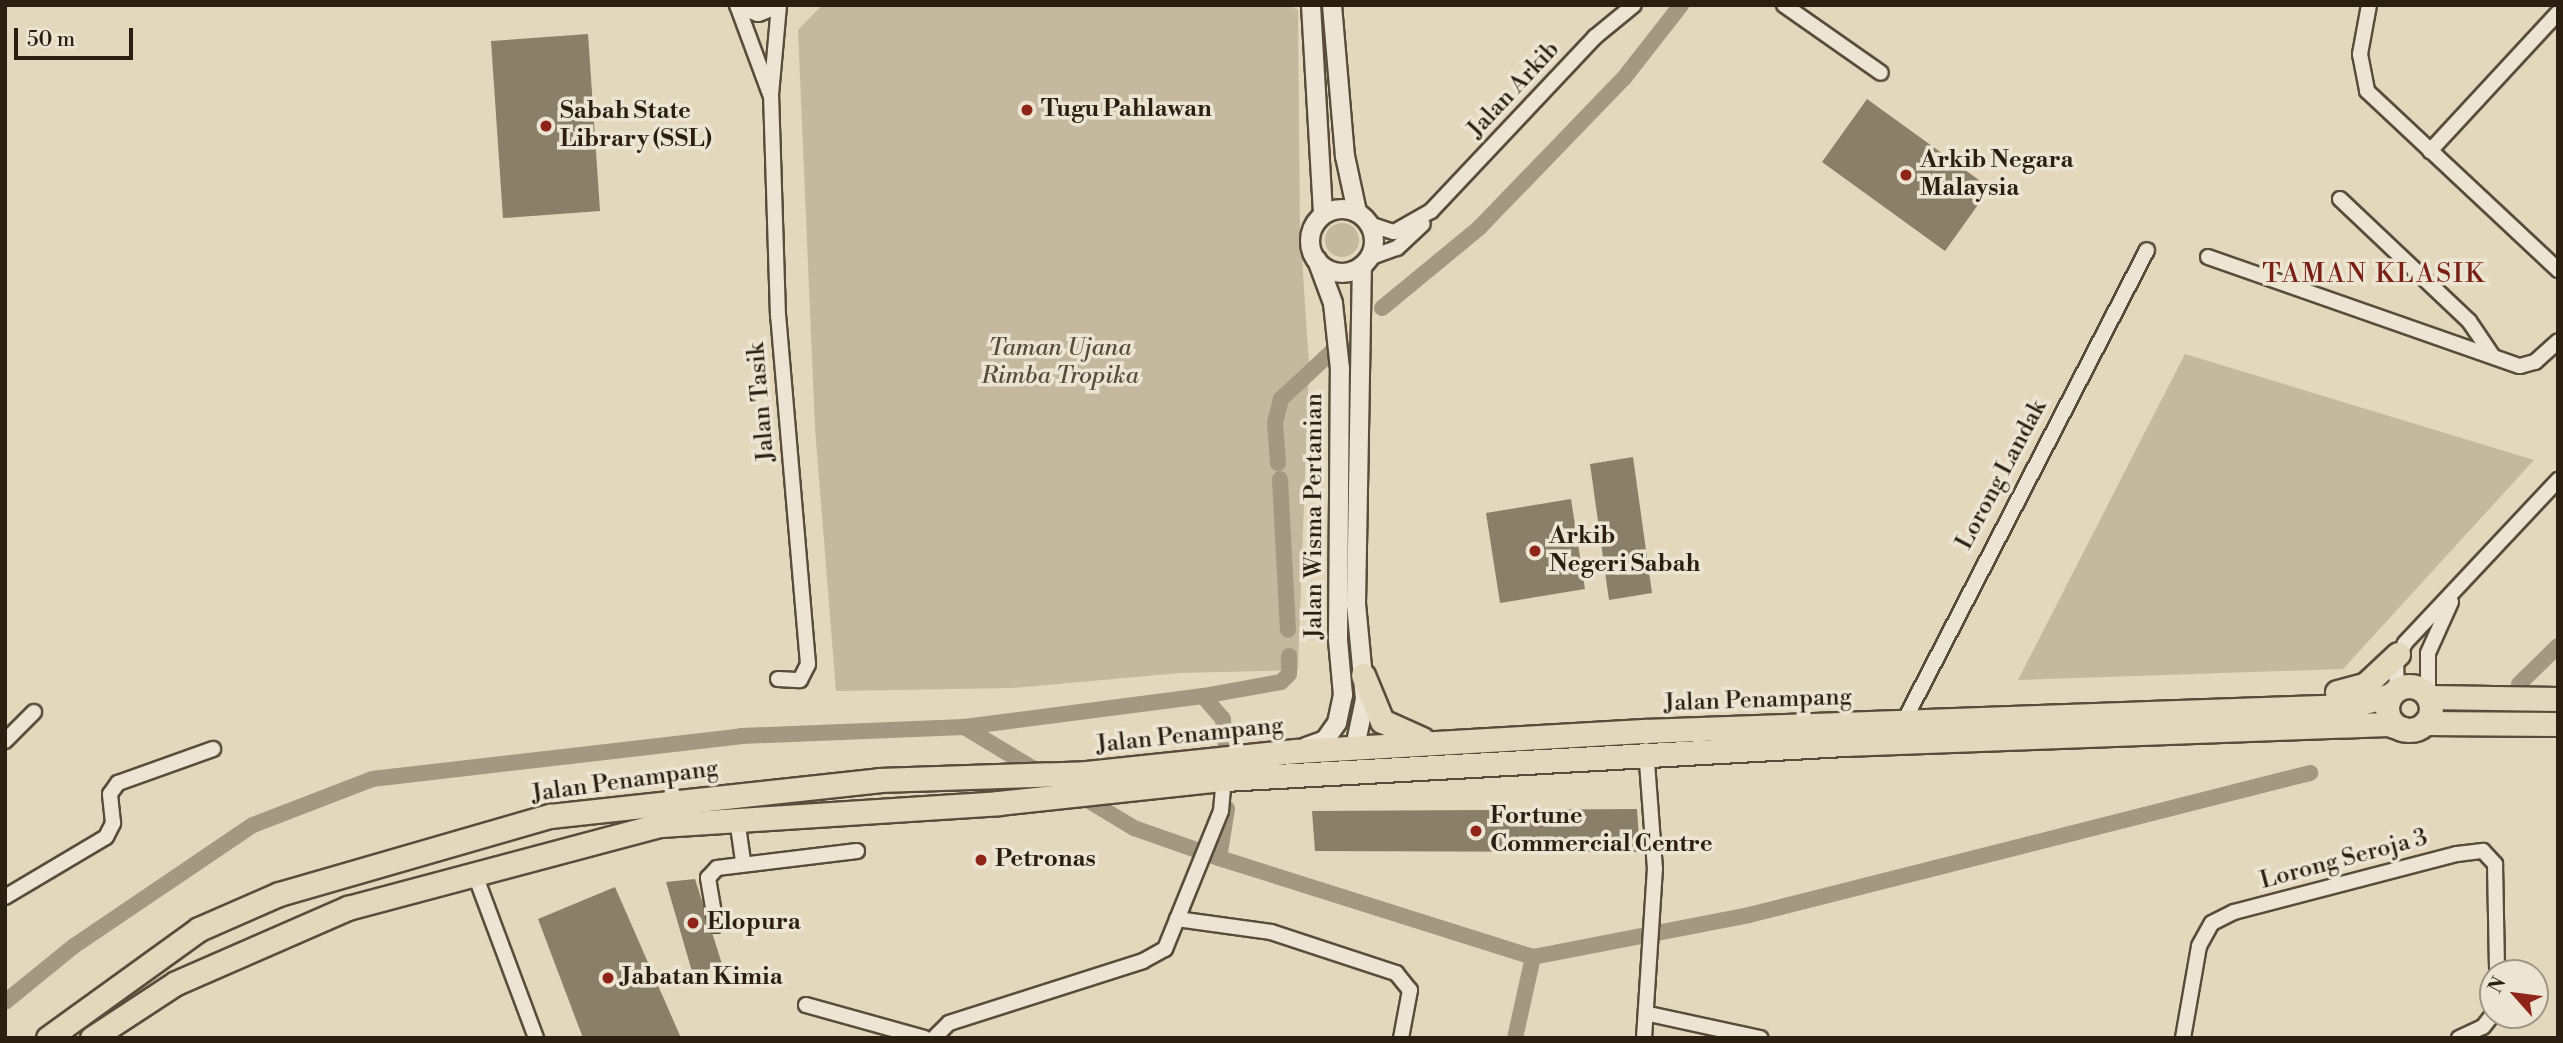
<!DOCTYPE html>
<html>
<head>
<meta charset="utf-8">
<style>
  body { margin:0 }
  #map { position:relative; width:2563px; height:1043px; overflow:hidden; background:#e3d7bc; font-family:"Libre Bodoni",serif }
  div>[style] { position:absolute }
  .green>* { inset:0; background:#c4b89f }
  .round { border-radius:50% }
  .canal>* { height:16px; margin:-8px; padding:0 8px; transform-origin:8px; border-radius:8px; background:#a49882 }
  .building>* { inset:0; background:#8a7f69 }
  .roads { filter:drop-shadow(2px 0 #584d3b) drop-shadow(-2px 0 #584d3b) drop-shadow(0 2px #584d3b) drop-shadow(0 -2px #584d3b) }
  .minor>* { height:14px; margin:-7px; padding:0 7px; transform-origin:7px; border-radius:7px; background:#ede5d3 }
  .tertiary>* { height:18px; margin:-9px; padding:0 9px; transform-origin:9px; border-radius:9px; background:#ede5d3 }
  .tertiary>.ring { margin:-9px; padding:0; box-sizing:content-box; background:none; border:18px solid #ede5d3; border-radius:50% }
  .primary>* { height:23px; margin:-11.5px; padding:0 11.5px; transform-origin:11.5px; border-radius:11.5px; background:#e3d7bc }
  .primary>.ring { margin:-11.5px; padding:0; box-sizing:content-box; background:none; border:23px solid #e3d7bc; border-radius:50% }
  .dots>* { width:19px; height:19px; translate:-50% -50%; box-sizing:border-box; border:4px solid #ede5d3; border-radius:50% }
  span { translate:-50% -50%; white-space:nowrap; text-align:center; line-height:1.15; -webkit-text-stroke:7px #ede5d3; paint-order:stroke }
  .street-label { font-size:24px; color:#2a1f10 }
  .poi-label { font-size:24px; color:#2a1f10; font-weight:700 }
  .left { translate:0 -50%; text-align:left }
  .park-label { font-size:24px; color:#584d3b; font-style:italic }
  .neighbourhood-label { font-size:26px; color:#7a1f14; letter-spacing:2px }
  .frame { position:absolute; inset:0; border:7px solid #2a1f10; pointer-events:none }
  .north { position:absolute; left:2479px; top:959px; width:70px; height:70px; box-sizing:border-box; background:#ede5d3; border:2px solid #9f9685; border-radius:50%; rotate:298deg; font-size:19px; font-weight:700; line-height:28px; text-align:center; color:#2a1f10 }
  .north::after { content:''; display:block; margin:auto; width:24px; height:32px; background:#8f2418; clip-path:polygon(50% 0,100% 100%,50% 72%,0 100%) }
  .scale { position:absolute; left:14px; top:28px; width:119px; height:32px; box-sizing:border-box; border:4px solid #2a1f10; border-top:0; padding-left:9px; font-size:21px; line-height:24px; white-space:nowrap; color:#2a1f10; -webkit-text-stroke:5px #ede5d3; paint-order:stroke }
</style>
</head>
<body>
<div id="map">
  <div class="green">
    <i style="clip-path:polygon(822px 5px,1289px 5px,1298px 10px,1300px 229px,1309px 364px,1298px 670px,1180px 673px,1012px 688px,836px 691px,815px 428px,798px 30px)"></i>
    <i class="round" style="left:1325px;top:223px;width:34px;height:34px"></i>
    <i style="clip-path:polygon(2185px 354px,2534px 460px,2343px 669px,2018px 680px)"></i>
  </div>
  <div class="canal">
    <i style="left:1382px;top:308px;width:126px;rotate:-39.5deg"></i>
    <i style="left:1479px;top:228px;width:209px;rotate:-46deg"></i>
    <i style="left:1624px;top:78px;width:93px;rotate:-52deg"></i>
    <i style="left:1278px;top:463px;width:40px;rotate:-94.3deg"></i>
    <i style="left:1275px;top:423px;width:25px;rotate:-76deg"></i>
    <i style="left:1281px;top:399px;width:79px;rotate:-43deg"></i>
    <i style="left:1280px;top:479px;width:151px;rotate:87deg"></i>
    <i style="left:2519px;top:684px;width:54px;rotate:-44.3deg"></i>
    <i style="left:1203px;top:696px;width:79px;rotate:-10.2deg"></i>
    <i style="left:1281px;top:682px;width:11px;rotate:-45deg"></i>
    <i style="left:1289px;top:674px;width:18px;rotate:-90deg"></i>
    <i style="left:964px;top:727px;width:241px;rotate:-7.4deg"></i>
    <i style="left:1203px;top:696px;width:30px;rotate:49deg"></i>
    <i style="left:1223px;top:719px;width:48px;rotate:84.1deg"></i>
    <i style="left:1076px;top:793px;width:68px;rotate:31.1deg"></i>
    <i style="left:1134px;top:828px;width:90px;rotate:19.4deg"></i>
    <i style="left:1219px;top:858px;width:329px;rotate:17.5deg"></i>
    <i style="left:1533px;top:957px;width:220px;rotate:-11deg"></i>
    <i style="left:1749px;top:915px;width:579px;rotate:-14.2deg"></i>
    <i style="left:1219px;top:858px;width:50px;rotate:-80.7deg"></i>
    <i style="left:5px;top:1002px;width:89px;rotate:-39.1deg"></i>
    <i style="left:74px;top:946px;width:216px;rotate:-34.1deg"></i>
    <i style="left:253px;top:825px;width:128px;rotate:-21.1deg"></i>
    <i style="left:372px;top:779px;width:371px;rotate:-6.6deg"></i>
    <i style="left:741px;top:736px;width:223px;rotate:-2.3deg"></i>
    <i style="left:964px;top:727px;width:93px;rotate:31deg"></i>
    <i style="left:1515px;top:1038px;width:83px;rotate:-77.5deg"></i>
  </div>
  <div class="building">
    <i style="clip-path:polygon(588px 34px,600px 211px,503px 218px,491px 41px)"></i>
    <i style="clip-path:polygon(1867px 99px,1990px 188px,1945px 251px,1822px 162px)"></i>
    <i style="clip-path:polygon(1633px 457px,1652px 593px,1609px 600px,1590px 464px)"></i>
    <i style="clip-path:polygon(1571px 499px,1585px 589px,1500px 603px,1486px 513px)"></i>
    <i style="clip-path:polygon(1637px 809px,1640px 852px,1315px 851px,1312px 811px)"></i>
    <i style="clip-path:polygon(695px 879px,722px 964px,693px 975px,666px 882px)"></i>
    <i style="clip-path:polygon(615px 887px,681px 1038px,583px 1038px,538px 919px)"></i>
  </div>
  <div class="roads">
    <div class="minor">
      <i style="left:737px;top:5px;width:95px;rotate:69.7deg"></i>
      <i style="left:1784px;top:5px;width:118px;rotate:35deg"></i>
      <i style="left:2369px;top:5px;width:50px;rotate:100.4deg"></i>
      <i style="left:2360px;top:54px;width:38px;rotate:79deg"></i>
      <i style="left:2367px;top:91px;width:262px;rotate:43.1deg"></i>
      <i style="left:2430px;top:151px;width:188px;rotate:-47.2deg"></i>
      <i style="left:2340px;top:199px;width:178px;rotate:43.4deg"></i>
      <i style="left:2469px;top:321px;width:41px;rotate:55.9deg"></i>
      <i style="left:1369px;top:224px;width:26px;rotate:18deg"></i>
      <i style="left:1394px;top:232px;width:43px;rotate:-29.6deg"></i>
      <i style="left:1431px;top:211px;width:239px;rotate:-46.7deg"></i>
      <i style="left:1595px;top:37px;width:50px;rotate:-39.4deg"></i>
      <i style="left:2208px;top:257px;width:330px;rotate:19.3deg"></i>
      <i style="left:2520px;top:366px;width:16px;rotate:-15deg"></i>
      <i style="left:2535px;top:362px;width:31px;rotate:-42deg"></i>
      <i style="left:1369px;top:258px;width:30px;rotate:-20deg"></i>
      <i style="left:1397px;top:248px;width:35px;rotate:-43deg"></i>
      <i style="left:778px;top:679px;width:22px;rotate:3deg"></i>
      <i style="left:800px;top:680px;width:18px;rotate:-63deg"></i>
      <i style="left:808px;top:664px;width:349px;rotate:-94.9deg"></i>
      <i style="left:778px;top:316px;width:221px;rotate:-91.8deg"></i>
      <i style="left:771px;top:95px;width:90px;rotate:-84.9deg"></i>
      <i style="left:2397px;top:690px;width:29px;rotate:-92deg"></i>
      <i style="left:2396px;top:661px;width:20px;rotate:-63deg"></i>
      <i style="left:2405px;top:643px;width:224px;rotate:-46.8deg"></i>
      <i style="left:2428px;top:696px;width:43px;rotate:-90deg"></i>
      <i style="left:2428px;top:653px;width:56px;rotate:-65.7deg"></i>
      <i style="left:1903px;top:723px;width:532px;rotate:-62.71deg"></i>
      <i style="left:5px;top:741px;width:41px;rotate:-45deg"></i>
      <i style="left:737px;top:819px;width:42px;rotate:81.9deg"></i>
      <i style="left:474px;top:872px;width:177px;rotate:69.5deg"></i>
      <i style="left:5px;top:897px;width:117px;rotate:-30.7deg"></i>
      <i style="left:106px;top:837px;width:16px;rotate:-63deg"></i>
      <i style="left:113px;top:823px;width:29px;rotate:-96deg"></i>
      <i style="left:110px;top:794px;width:14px;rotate:-54deg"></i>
      <i style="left:118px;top:783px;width:101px;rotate:-19.7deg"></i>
      <i style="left:1177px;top:919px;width:95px;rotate:7.9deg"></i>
      <i style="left:1271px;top:932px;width:132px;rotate:18.2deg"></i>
      <i style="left:1396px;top:973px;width:22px;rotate:51deg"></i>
      <i style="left:1410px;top:990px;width:49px;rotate:100.6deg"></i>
      <i style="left:716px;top:925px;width:48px;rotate:-99.7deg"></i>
      <i style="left:708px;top:878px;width:13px;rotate:-48deg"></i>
      <i style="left:717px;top:868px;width:141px;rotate:-6.9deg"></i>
      <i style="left:806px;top:1005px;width:123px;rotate:15.6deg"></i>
      <i style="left:1649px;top:1014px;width:114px;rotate:12.2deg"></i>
      <i style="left:934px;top:1038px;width:21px;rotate:-45deg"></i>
      <i style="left:949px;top:1023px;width:204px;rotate:-17.7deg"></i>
      <i style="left:1143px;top:961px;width:25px;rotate:-29deg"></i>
      <i style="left:1165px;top:949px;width:149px;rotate:-67.9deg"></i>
      <i style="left:1221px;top:811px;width:32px;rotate:-85deg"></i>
      <i style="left:1644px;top:1038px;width:169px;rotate:-86.3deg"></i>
      <i style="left:1655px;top:869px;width:119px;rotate:-94.3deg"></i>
      <i style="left:2183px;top:1038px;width:93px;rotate:-80.1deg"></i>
      <i style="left:2199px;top:946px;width:26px;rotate:-61deg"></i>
      <i style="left:2212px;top:923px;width:25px;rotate:-27deg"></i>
      <i style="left:2234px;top:912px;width:230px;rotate:-14.6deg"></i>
      <i style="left:2457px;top:854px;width:26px;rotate:-7deg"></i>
      <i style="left:2483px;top:851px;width:18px;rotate:47deg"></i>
      <i style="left:2495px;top:864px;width:109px;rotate:88.9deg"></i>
      <i style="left:2459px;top:1038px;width:26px;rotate:-25deg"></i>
      <i style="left:2483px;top:1027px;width:16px;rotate:-52deg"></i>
    </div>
    <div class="tertiary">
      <i style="left:739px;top:5px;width:20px;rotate:20deg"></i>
      <i style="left:758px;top:12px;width:19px;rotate:-21deg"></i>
      <i style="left:1311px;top:5px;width:210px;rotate:86.7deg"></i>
      <i style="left:1332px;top:5px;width:152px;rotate:85.1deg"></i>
      <i style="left:1345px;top:156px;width:57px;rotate:77.9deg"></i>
      <i class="ring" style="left:1310px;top:209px;width:46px;height:46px"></i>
      <i style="left:1306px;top:747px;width:20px;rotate:-20deg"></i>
      <i style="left:1325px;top:740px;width:21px;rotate:-55deg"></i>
      <i style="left:1337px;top:723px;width:29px;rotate:-78deg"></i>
      <i style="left:1343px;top:695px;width:55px;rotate:-95.2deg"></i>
      <i style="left:1338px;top:640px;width:271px;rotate:-89.6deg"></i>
      <i style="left:1340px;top:369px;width:66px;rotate:-96.1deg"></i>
      <i style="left:1333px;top:303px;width:46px;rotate:-110.4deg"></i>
      <i style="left:1355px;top:747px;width:49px;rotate:-78.2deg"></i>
      <i style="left:1365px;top:699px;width:95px;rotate:-95.4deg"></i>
      <i style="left:1356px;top:604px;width:338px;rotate:-89deg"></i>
    </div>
    <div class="primary">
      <i style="left:1363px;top:675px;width:50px;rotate:67.6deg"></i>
      <i style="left:1382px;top:721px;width:44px;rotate:24.2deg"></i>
      <i class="ring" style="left:2387px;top:686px;width:21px;height:21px"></i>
      <i style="left:2337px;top:692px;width:30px;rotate:-15deg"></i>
      <i style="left:2366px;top:684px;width:44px;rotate:-43.2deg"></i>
      <i style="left:2429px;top:697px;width:129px;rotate:0.9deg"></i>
      <i style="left:2425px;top:723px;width:133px;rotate:0.4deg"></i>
      <i style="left:48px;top:1038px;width:186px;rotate:-35.8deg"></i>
      <i style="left:199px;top:929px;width:87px;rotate:-23.6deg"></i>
      <i style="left:279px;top:894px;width:282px;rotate:-16.1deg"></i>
      <i style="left:550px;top:816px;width:331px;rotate:-6.2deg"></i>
      <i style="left:879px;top:780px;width:207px;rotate:-1.9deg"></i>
      <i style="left:1086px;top:773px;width:211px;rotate:-6deg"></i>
      <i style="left:1296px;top:751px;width:349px;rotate:-3.3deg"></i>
      <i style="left:1644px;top:731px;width:706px;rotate:-2.03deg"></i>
      <i style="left:2350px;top:706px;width:42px;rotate:-15deg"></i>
      <i style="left:92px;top:1038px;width:100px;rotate:-33.2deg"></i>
      <i style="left:176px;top:983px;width:188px;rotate:-23.6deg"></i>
      <i style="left:348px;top:908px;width:324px;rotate:-14.9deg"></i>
      <i style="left:661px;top:825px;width:338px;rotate:-3.7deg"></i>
      <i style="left:998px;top:803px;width:227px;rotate:-6.1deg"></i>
      <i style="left:1224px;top:779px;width:621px;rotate:-3.23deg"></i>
      <i style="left:1844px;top:744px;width:544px;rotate:-2.11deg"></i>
      <i style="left:2388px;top:724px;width:16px;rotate:18deg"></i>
    </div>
  </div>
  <div class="dots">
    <i style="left:1027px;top:110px;background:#8f2418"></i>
    <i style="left:546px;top:126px;background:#8f2418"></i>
    <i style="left:1906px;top:175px;background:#8f2418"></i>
    <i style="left:1535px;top:551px;background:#8f2418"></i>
    <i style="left:1476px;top:831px;background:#8f2418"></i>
    <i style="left:981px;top:860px;background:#8f2418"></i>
    <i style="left:693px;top:923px;background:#8f2418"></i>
    <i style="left:608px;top:978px;background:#8f2418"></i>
  </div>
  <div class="street-label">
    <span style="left:1514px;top:90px;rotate:-47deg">Jalan Arkib</span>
    <span style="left:762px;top:402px;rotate:-95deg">Jalan Tasik</span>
    <span style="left:2002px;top:475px;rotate:-62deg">Lorong Landak</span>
    <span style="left:1315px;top:516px;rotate:-90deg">Jalan Wisma Pertanian</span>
    <span style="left:1758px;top:701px;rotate:-2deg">Jalan Penampang</span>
    <span style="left:1190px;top:736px;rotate:-6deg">Jalan Penampang</span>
    <span style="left:625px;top:782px;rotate:-8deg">Jalan Penampang</span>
    <span style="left:2344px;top:860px;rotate:-15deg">Lorong Seroja 3</span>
  </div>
  <div class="poi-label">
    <span class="left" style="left:1041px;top:110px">Tugu Pahlawan</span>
    <span class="left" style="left:560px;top:126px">Sabah State<br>Library (SSL)</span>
    <span class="left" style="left:1920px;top:175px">Arkib Negara<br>Malaysia</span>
    <span class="left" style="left:1549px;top:551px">Arkib<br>Negeri Sabah</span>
    <span class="left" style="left:1490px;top:831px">Fortune<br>Commercial Centre</span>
    <span class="left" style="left:995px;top:860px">Petronas</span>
    <span class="left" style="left:707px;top:923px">Elopura</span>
    <span class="left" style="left:622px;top:978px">Jabatan Kimia</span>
  </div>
  <div class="park-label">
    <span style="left:1060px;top:363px">Taman Ujana<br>Rimba Tropika</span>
  </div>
  <div class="neighbourhood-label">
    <span style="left:2374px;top:275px">TAMAN KLASIK</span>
  </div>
  <div class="frame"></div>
  <div class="north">N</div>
  <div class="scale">50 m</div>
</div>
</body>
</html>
